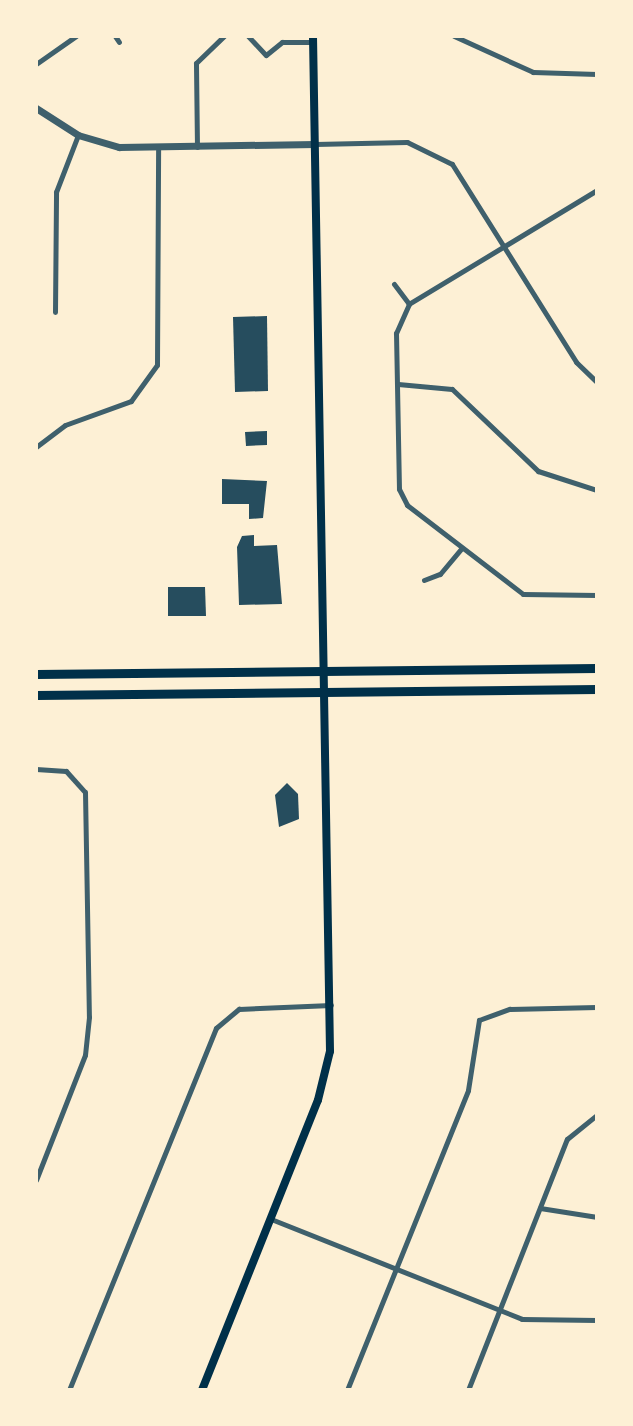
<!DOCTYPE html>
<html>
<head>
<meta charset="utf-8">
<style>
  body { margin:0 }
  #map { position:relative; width:633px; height:1426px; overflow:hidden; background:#fdf0d5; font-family:"Varela Round",sans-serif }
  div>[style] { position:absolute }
  .building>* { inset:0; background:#264d5e }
  .minor>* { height:5px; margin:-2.5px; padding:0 2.5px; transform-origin:2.5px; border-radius:2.5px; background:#3f606c }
  .tertiary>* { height:7px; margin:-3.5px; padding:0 3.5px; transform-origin:3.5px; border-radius:3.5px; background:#3f606c }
  .secondary>* { height:8px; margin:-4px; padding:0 4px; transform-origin:4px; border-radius:4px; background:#003049 }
  .primary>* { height:9px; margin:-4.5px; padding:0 4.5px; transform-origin:4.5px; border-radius:4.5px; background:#003049 }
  span { translate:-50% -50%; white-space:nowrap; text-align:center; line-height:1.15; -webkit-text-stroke:6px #fdf0d5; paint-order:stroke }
  .frame { position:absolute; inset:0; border:38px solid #fdf0d5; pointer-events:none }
</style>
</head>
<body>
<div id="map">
  <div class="building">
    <i style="clip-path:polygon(267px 316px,268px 391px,235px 392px,233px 317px)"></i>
    <i style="clip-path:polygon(267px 431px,267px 445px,246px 446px,245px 432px)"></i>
    <i style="clip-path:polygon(222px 479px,267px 481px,263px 518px,249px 519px,249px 504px,222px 504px)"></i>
    <i style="clip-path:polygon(254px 535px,254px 546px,277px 545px,282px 604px,239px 605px,237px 547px,242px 536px)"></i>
    <i style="clip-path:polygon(168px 587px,205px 587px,206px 616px,168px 616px)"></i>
    <i style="clip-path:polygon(287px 783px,298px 794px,299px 819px,279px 827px,275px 795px)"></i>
  </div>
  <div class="minor">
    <i style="left:115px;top:36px;width:7px;rotate:56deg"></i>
    <i style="left:248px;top:36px;width:26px;rotate:47deg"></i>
    <i style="left:266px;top:55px;width:21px;rotate:-39deg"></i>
    <i style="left:282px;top:42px;width:31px"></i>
    <i style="left:454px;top:36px;width:87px;rotate:24.5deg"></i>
    <i style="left:533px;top:72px;width:64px;rotate:1.8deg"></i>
    <i style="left:36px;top:64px;width:49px;rotate:-35deg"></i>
    <i style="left:315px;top:144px;width:92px;rotate:-1.2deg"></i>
    <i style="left:407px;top:142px;width:50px;rotate:26.1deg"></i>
    <i style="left:452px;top:164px;width:234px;rotate:57.9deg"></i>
    <i style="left:576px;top:362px;width:29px;rotate:44deg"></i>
    <i style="left:197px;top:147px;width:84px;rotate:-90.7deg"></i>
    <i style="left:196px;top:63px;width:39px;rotate:-44deg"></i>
    <i style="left:597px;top:190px;width:220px;rotate:148.8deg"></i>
    <i style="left:409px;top:304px;width:32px;rotate:114deg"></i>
    <i style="left:396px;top:333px;width:156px;rotate:88.9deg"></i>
    <i style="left:399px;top:489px;width:18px;rotate:63deg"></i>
    <i style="left:407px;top:505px;width:146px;rotate:37.5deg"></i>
    <i style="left:523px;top:594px;width:74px;rotate:0.8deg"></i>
    <i style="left:394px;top:284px;width:25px;rotate:53deg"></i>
    <i style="left:55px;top:312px;width:120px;rotate:-89.5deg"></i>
    <i style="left:56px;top:192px;width:61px;rotate:-68.9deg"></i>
    <i style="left:398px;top:384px;width:54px;rotate:5.3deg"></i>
    <i style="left:452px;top:389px;width:119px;rotate:43.6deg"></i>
    <i style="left:538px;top:471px;width:62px;rotate:17.9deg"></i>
    <i style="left:36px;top:447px;width:36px;rotate:-37deg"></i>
    <i style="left:65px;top:425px;width:70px;rotate:-20deg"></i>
    <i style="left:131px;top:401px;width:44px;rotate:-54.2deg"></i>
    <i style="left:157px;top:365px;width:217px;rotate:-89.7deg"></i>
    <i style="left:424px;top:580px;width:17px;rotate:-21deg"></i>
    <i style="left:440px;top:574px;width:33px;rotate:-50deg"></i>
    <i style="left:36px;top:769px;width:30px;rotate:4deg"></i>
    <i style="left:66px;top:771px;width:28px;rotate:48deg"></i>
    <i style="left:85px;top:792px;width:225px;rotate:89deg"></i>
    <i style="left:89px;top:1017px;width:38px;rotate:96deg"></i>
    <i style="left:85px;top:1055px;width:134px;rotate:111.4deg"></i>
    <i style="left:540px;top:1208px;width:58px;rotate:9deg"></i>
    <i style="left:271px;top:1219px;width:270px;rotate:21.7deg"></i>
    <i style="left:522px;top:1319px;width:75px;rotate:0.8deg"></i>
    <i style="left:69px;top:1390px;width:391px;rotate:-67.9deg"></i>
    <i style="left:216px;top:1028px;width:30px;rotate:-40deg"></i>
    <i style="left:239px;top:1009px;width:92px;rotate:-2.5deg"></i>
    <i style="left:347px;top:1390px;width:323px;rotate:-68deg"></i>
    <i style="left:468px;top:1090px;width:71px;rotate:-81.1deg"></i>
    <i style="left:479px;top:1020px;width:33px;rotate:-20deg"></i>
    <i style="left:510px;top:1009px;width:87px;rotate:-1.3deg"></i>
    <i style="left:468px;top:1390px;width:270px;rotate:-68.5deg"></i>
    <i style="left:567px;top:1139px;width:38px;rotate:-39deg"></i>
  </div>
  <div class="tertiary">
    <i style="left:36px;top:108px;width:50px;rotate:32.7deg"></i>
    <i style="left:78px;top:135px;width:43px;rotate:16.3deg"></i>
    <i style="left:119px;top:147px;width:196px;rotate:-0.9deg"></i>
  </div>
  <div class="secondary">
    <i style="left:202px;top:1390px;width:312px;rotate:-68.2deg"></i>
    <i style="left:318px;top:1100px;width:50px;rotate:-76.2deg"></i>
    <i style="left:330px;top:1051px;width:1015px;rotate:-90.96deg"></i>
  </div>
  <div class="primary">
    <i style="left:36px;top:674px;width:561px;rotate:-0.61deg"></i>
    <i style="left:36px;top:695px;width:561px;rotate:-0.61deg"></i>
  </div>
  <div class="frame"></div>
</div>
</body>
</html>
